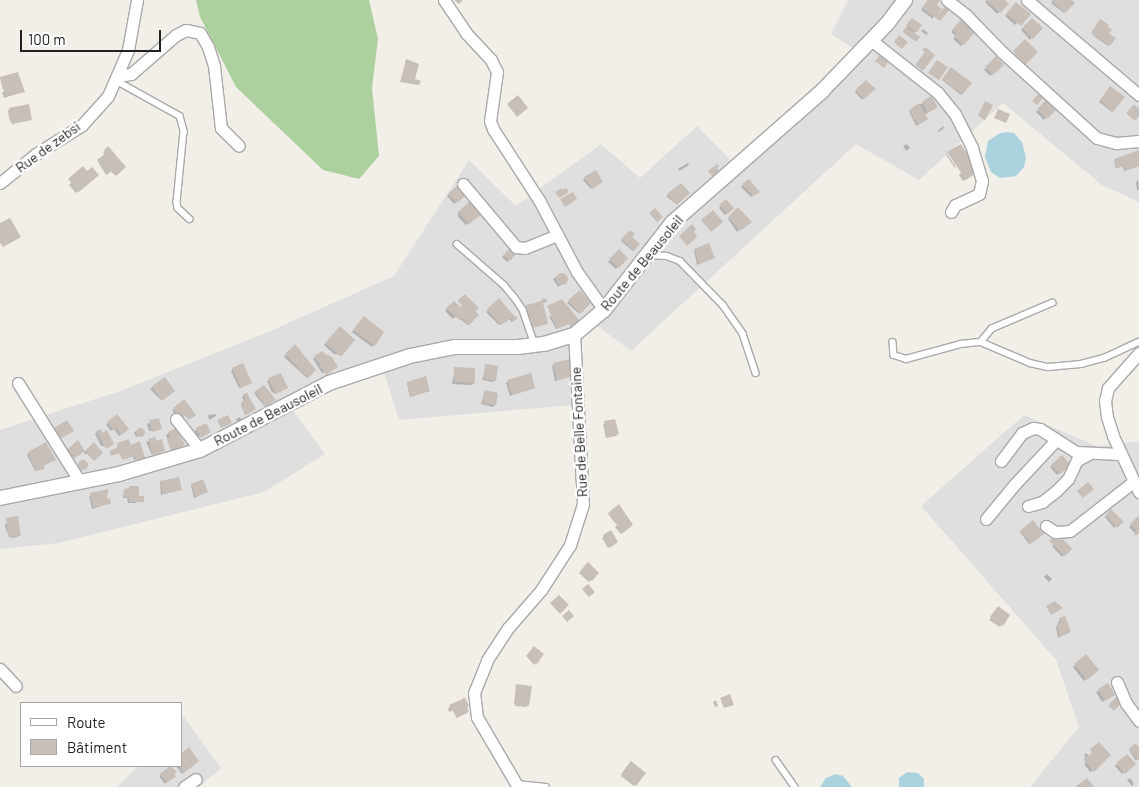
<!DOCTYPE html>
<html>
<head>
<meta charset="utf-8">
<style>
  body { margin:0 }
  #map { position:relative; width:1139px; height:787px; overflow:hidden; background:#f2efe9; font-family:Barlow,sans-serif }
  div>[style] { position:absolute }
  .residential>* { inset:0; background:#e0dfdf }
  .forest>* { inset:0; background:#add19e }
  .water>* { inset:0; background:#aad3df }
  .shadow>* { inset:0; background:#0003 }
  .building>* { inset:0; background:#c7bfb8 }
  .round { border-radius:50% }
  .roads { filter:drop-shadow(1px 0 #a9a9a9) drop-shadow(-1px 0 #a9a9a9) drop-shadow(0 1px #a9a9a9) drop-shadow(0 -1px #a9a9a9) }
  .service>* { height:5.5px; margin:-2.75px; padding:0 2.75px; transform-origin:2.75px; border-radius:2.75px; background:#fff }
  .minor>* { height:11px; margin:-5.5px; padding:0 5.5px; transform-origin:5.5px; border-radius:5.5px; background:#fff }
  .tertiary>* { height:14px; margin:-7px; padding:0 7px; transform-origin:7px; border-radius:7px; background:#fff }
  span { translate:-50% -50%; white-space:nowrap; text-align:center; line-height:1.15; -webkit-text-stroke:5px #fff; paint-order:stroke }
  .street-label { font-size:14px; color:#222 }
  .legend { position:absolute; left:20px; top:702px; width:162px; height:65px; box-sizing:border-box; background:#fff; border:1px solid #a7a7a7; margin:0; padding:6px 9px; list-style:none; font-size:15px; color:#222 }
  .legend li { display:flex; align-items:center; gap:10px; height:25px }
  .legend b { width:25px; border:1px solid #a7a7a7 }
  .scale { position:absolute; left:20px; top:30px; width:141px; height:22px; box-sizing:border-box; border:2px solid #222; border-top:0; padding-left:6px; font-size:15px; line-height:18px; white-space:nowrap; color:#222; -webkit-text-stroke:4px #fff; paint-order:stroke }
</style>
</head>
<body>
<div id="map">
  <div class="residential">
    <i style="clip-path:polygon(848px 0,1139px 0,1139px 202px,1102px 185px,1003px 103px,919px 180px,856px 144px,631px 351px,596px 325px,569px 344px,572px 405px,399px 420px,384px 372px,357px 380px,292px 409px,325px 454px,264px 492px,59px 543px,0 549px,0 430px,123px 390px,268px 332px,394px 276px,469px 160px,516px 206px,601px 144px,640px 178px,697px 126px,741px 171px,865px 56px,831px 34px)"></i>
    <i style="clip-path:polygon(1024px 415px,1096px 446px,1139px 441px,1139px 787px,1030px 787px,1079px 727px,1056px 660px,921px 506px)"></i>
    <i style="clip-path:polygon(184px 717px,221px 768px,199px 787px,117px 787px,138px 766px,181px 766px,181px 721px)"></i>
  </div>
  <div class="forest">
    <i style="clip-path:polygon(196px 0,369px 0,378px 39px,372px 88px,379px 156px,359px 179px,323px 170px,236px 87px,200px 17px)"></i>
  </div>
  <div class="water">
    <i style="clip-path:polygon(1007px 132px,1014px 133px,1022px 142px,1026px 158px,1024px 167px,1016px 176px,1000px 178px,991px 172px,985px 157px,988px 141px,1000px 133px)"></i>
    <i style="clip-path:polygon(907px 772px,918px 773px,924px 779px,924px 787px,899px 787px,899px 778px)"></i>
    <i style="clip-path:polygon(836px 774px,843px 776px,852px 787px,820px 787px,826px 778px)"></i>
  </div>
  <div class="shadow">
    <i style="clip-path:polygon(454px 0,463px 0,459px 4px)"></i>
    <i style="clip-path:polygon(928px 0,935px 5px,933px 19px,921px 10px)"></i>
    <i style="clip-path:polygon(987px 0,1001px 0,1007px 4px,997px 14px,985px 2px)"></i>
    <i style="clip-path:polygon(1054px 0,1070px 0,1064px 13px,1051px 3px)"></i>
    <i style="clip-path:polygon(1016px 4px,1018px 22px,1015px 25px,1005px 16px)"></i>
    <i style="clip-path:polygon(1032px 19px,1041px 28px,1030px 40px,1021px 30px)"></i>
    <i style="clip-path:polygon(912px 20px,920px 26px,913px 34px,918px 37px,915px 41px,903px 32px)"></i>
    <i style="clip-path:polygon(962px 20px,975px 31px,961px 46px,953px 39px,956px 36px,951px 32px)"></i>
    <i style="clip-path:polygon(923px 29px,928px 33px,926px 35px,921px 31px)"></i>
    <i style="clip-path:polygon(1091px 34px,1095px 36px,1108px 34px,1114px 38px,1108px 46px)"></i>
    <i style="clip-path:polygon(996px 58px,1002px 65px,990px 76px,984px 70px)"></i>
    <i style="clip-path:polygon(407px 60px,413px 80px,418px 85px,400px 82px)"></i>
    <i style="clip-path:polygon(17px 74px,23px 91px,4px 98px,2px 93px,7px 88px,3px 90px,0 78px)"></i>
    <i style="clip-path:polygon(944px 78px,970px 83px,961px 95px,942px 80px)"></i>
    <i style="clip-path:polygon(866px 82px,874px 89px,862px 100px,855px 92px)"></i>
    <i style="clip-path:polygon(1111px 87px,1123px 97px,1112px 112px,1099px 102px)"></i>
    <i style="clip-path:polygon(1049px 99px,1057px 107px,1044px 120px,1036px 112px)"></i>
    <i style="clip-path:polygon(923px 103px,934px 109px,924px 115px,925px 121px,916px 126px,909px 111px)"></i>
    <i style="clip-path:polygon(10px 109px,15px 123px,12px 124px,9px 118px,8px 111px)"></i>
    <i style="clip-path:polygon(943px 126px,944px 128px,939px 132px,938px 131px)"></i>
    <i style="clip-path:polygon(907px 144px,910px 148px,906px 151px,903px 146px)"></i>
    <i style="clip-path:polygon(108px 148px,124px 167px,114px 175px,111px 171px,106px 175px,98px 162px,105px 155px,103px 152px)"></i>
    <i style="clip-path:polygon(1139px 151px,1139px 166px,1124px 171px,1123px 166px,1116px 168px,1114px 160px)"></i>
    <i style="clip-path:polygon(947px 154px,956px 167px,955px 168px,946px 155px)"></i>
    <i style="clip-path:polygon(688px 163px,689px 165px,679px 171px,678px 169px)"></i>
    <i style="clip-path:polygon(969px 165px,972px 175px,963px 181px,959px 175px)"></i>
    <i style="clip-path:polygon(83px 168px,87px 173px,97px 175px,76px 193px,69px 185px,74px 180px,68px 180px)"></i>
    <i style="clip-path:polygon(585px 178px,597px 185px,591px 189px,583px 180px)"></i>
    <i style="clip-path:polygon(1138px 180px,1139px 190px,1137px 190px,1136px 182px)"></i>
    <i style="clip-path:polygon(748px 181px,756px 193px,751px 197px,741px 187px)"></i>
    <i style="clip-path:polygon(456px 188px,463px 196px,454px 204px,447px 196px)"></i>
    <i style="clip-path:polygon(688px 193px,676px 204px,666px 196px,668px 195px)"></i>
    <i style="clip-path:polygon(726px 201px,733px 208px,725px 215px,719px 208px)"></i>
    <i style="clip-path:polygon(464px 208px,481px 214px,466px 225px,458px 217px,458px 213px)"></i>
    <i style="clip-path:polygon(738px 209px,744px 224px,737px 232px,728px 219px)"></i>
    <i style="clip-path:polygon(630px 232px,630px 237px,638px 245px,633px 251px,621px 241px)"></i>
    <i style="clip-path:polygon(512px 247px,517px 252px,507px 262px,502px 257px)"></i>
    <i style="clip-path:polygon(697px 249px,711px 259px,697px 265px,694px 251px)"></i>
    <i style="clip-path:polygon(619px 251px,626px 258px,616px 269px,608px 262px)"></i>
    <i style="clip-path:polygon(562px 273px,567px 281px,558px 287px,553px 279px)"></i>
    <i style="clip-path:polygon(580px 292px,590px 303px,578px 313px,567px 303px)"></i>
    <i style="clip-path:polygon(464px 295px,478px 315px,468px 325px,456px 316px,453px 319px,445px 311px,454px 302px,460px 309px,463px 306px,458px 301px)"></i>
    <i style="clip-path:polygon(499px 300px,516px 318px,512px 322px,509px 319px,499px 325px,486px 312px)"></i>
    <i style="clip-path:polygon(543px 300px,546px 302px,542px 304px,543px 323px,539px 326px,531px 328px,524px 308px)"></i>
    <i style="clip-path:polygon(548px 307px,578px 321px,581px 320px,570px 326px,569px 324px,556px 329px,549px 316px,555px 318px)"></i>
    <i style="clip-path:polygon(362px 319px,374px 345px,372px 347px,352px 332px)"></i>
    <i style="clip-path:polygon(340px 328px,341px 355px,334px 354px,324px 345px)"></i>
    <i style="clip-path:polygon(295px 346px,315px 370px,307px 378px,284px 357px)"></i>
    <i style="clip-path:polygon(315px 357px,330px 371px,322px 373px,313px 359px)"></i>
    <i style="clip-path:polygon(554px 364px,572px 376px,555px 381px,552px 366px)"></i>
    <i style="clip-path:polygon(233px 369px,250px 383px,240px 388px,238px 386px,231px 371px)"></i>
    <i style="clip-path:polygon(455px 369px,474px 383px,472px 385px,452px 384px)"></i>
    <i style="clip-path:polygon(483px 376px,495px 380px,493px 382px,482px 380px)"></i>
    <i style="clip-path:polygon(165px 378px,168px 395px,161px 400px,150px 389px)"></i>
    <i style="clip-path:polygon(269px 380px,282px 390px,275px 394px,271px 391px,267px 381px)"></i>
    <i style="clip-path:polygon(508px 381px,534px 388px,510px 396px,506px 383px)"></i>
    <i style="clip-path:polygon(407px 383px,429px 391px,410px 397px)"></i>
    <i style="clip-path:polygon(485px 391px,495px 405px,493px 407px,481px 404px)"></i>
    <i style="clip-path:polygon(256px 392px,274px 400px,264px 406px,254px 393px)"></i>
    <i style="clip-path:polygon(244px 395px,255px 409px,245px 415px,241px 404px,244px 401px,242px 397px)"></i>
    <i style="clip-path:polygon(174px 409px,194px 414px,188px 419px,185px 415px,177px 417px,172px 410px)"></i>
    <i style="clip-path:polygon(216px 414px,216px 416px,209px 420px,208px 415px)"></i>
    <i style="clip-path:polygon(240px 417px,242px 421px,238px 423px,236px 419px)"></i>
    <i style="clip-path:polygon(158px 419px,160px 429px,149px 431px,147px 424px)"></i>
    <i style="clip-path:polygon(108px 423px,125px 431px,119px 436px,114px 429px,111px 431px,106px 425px)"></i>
    <i style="clip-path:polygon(605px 423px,618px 434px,616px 436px,606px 438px,603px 424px)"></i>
    <i style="clip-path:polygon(142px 429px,144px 434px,136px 437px,134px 432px)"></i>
    <i style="clip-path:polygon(197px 429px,207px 432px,198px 437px,195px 431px)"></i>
    <i style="clip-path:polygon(175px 430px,179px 447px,171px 450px,166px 435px)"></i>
    <i style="clip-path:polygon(97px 432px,111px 446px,101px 446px,95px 434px)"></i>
    <i style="clip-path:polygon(154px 439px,164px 450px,152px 455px,146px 442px)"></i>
    <i style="clip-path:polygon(78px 442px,85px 452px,94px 444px,96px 456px,93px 460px,87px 453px,86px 455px,83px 451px,74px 458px,69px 452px,67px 454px)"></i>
    <i style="clip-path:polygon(118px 444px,130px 447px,142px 458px,134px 460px,132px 455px,122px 459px,119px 452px,111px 455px,110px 452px,117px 449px)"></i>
    <i style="clip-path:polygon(29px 453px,44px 465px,42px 469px,35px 471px,27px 455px)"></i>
    <i style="clip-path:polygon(1062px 457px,1069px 465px,1057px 475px,1050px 467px)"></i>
    <i style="clip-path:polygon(85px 461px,87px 467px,80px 470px,78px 464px)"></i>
    <i style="clip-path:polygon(202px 481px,204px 493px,194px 498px,191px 486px)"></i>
    <i style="clip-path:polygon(160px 483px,161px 482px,180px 490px,161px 495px)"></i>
    <i style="clip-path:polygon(107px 490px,108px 493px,105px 494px,110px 503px,92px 509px,89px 496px)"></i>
    <i style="clip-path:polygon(124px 490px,137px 502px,136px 503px,128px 503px,127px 498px,123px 498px)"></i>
    <i style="clip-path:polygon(618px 506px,629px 527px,621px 534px,615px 527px,620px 522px,615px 523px,608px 514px)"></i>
    <i style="clip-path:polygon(1111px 511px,1122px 522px,1114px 528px,1105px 517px)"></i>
    <i style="clip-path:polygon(1139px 517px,1139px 531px,1134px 536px,1135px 533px,1129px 527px)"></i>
    <i style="clip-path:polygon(6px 519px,19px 535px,17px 537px,11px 538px,6px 530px,5px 525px,8px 522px)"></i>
    <i style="clip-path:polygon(1031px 523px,1031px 543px,1029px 544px,1020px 532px)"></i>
    <i style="clip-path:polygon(604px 536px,615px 544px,608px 548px,602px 538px)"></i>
    <i style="clip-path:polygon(1060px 539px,1070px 549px,1062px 557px,1052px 546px)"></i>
    <i style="clip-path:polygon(588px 564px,598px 573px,589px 582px,579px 573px)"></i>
    <i style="clip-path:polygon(1047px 574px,1052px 579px,1049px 582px,1044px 577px)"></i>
    <i style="clip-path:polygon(995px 615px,1008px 615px,1000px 627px,989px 620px)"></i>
    <i style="clip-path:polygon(1060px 619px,1067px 633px,1058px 638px,1056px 627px)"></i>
    <i style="clip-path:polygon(532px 650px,536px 663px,534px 665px,527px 657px)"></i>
    <i style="clip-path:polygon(1086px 656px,1097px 670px,1084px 681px,1073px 667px)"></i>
    <i style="clip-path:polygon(1108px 685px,1114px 695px,1102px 702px,1096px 692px)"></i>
    <i style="clip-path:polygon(517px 694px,528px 705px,526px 707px,515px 706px)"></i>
    <i style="clip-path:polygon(463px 697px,468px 706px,465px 707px,466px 713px,456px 718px,454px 710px,449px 712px,448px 708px,463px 700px)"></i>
    <i style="clip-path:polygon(716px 700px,718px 706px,715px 707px,713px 702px)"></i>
    <i style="clip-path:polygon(1099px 743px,1096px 769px,1090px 772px,1084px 764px,1088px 761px,1084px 755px,1086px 753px,1089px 756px,1093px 753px,1091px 751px)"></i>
    <i style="clip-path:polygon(1135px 745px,1139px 747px,1139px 758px,1136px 761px,1129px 750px)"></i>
    <i style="clip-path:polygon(1127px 755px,1134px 765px,1122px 774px,1115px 766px)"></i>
    <i style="clip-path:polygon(198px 761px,182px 774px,176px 766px,181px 766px)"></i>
    <i style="clip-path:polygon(629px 765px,644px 773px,634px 786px,621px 776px)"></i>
    <i style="clip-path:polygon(171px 766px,176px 772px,165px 784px,159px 776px)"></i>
    <i style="clip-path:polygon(1130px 778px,1134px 784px,1132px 786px,1127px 780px)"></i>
  </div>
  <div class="building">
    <i style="clip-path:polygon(928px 0,940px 0,937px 5px,942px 9px,936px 18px,922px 8px)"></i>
    <i style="clip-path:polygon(986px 0,1005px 0,1009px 4px,1000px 13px)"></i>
    <i style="clip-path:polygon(1051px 0,1072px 0,1075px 3px,1065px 13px)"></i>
    <i style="clip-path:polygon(1016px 2px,1031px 14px,1021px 26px,1006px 14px)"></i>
    <i style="clip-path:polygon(946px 5px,950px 9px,940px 21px,936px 18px)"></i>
    <i style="clip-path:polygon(912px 18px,922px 25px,916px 33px,906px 25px)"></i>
    <i style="clip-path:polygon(962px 18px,976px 31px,964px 45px,954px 36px,956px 33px,952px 30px)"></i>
    <i style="clip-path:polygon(1032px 18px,1043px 28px,1033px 39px,1022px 28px)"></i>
    <i style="clip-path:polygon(1100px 19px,1109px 25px,1108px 27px,1112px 30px,1109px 34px,1116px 38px,1110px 46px,1091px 33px)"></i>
    <i style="clip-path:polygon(906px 27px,920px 37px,916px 42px,903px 31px)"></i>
    <i style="clip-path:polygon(899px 35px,908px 42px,902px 49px,894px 42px)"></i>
    <i style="clip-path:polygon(1025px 39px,1038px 52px,1025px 65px,1013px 51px)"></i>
    <i style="clip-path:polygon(925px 47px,935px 55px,923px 71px,915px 65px,925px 52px,922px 50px)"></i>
    <i style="clip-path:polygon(880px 55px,888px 62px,884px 68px,875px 61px)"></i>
    <i style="clip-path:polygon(996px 56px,1004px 65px,993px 75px,985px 67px)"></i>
    <i style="clip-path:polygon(406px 59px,419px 64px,415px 79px,421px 81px,419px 85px,401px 80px)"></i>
    <i style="clip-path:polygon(937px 60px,948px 67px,939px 80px,928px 73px)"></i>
    <i style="clip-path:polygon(951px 67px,972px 83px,962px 95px,942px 79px)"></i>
    <i style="clip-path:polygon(18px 72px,25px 92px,6px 97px,0 77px)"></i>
    <i style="clip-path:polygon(866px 80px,876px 89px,864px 99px,855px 90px)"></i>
    <i style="clip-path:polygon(1110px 86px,1125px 97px,1113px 112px,1100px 100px)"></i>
    <i style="clip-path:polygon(1041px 91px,1045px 96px,1037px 105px,1032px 101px)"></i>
    <i style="clip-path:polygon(518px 95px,528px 108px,517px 117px,507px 104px)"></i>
    <i style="clip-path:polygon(931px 96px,938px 107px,928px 113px,922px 102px)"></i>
    <i style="clip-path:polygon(1049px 97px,1059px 107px,1047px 119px,1037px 109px)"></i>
    <i style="clip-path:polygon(985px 101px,993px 105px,985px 120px,978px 116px)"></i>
    <i style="clip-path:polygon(919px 103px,928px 119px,918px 125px,909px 110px)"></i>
    <i style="clip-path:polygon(29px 104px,32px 120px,12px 124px,9px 108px)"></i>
    <i style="clip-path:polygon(1134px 104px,1139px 109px,1139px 116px,1135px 121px,1126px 113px)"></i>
    <i style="clip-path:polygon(998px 109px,1010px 114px,1006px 123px,994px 118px)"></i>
    <i style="clip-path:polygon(961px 144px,974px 163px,970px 165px,976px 173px,966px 180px,947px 152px)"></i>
    <i style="clip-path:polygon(108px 146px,126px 167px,116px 176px,112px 171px,108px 174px,97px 160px,107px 152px,104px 150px)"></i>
    <i style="clip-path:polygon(1139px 150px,1139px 166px,1126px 170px,1125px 166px,1117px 168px,1114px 159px)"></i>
    <i style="clip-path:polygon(717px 164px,719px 166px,717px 168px,720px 172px,713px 177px,708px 171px)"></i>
    <i style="clip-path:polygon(83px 166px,87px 171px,92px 167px,99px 175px,79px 192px,68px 179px)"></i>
    <i style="clip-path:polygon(596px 170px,603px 182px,592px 189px,584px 177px)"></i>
    <i style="clip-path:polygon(749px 179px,760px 192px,753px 196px,742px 184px)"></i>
    <i style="clip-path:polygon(681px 183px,690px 193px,677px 205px,667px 194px)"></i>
    <i style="clip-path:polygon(457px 186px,465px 196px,457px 203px,448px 194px)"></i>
    <i style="clip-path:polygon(562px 188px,563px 190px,566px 188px,569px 192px,559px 198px,555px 192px)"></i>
    <i style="clip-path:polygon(573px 192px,577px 199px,565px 207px,560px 199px)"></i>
    <i style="clip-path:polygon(726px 199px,734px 208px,728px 214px,719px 205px)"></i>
    <i style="clip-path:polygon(470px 201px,482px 214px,469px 224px,458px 212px)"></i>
    <i style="clip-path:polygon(738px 207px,752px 222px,740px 231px,728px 217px)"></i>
    <i style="clip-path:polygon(655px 208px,663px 217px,657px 222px,649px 213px)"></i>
    <i style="clip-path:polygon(713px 210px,723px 222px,711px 232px,701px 220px)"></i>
    <i style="clip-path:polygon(10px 218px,21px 237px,3px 247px,0 243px,0 223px)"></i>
    <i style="clip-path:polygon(692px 224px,696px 229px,694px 231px,697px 237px,687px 246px,679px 236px)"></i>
    <i style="clip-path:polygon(630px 230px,635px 234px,632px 237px,640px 244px,634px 251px,621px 239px)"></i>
    <i style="clip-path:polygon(709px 243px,715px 258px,699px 264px,694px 249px)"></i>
    <i style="clip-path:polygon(512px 246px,518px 252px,510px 261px,503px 255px)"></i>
    <i style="clip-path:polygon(619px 249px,628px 258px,619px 268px,609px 259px)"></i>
    <i class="round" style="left:556px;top:273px;width:12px;height:12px"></i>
    <i style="clip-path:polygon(580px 290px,591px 303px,580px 314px,568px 300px)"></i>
    <i style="clip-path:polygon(465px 294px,479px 308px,475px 311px,479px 315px,469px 325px,462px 318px,459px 320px,446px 308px,454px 301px,460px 307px,463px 305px,458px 300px)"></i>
    <i style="clip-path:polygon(499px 298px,512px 314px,518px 318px,514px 321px,512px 318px,501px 325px,498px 322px,487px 309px)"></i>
    <i style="clip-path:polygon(542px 298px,547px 299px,547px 302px,543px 303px,548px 324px,531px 328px,526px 305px,543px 301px)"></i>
    <i style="clip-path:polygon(562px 299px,580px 321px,571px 327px,569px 324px,557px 329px,547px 306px)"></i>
    <i style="clip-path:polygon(364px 316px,384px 332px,375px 346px,353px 330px)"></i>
    <i style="clip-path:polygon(340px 326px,355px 340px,341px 357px,325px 343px)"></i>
    <i style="clip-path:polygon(295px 344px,316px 370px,308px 378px,285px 354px)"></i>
    <i style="clip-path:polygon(322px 351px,325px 354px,332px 357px,338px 367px,326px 375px,314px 356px)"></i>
    <i style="clip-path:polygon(570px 359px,573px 376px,557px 380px,553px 363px)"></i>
    <i style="clip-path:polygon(243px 363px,252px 383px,241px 388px,232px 368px)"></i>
    <i style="clip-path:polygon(485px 364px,498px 366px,496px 381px,483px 379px)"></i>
    <i style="clip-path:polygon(454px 367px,475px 368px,475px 383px,454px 382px)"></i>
    <i style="clip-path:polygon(281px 373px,288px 388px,276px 394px,268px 378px)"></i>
    <i style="clip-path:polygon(531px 373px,535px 388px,512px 395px,507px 380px)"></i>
    <i style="clip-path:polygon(426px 376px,430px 391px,410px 397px,407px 382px)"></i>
    <i style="clip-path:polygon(165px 377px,175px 391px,162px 401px,152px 386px)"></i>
    <i style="clip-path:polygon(264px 385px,276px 400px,265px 407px,255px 391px)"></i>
    <i style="clip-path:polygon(485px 390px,498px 393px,496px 405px,482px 403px)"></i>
    <i style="clip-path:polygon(247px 393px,256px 409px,246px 415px,241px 406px,244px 404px,242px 401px,246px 399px,243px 394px)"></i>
    <i style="clip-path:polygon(184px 399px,196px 415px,189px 420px,186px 415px,181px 419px,173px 408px)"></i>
    <i style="clip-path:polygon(117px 414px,129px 429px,121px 435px,116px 428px,113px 430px,107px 422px)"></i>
    <i style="clip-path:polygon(228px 415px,232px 423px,221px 428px,217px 420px)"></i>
    <i style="clip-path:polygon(159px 418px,162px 429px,152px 432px,149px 420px)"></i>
    <i style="clip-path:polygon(615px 419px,619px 434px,608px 437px,604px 421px)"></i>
    <i style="clip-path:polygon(67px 420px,74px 431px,60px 439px,54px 428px)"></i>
    <i style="clip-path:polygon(206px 423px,211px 432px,201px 438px,196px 428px)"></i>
    <i class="round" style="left:135.5px;top:427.5px;width:9px;height:9px"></i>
    <i style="clip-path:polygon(176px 428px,185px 445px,172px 451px,168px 443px,167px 438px,170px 437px,168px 432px)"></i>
    <i style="clip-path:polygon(101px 429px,102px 433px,107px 430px,114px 444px,106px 449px,96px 431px)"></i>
    <i style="clip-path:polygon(155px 437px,156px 441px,162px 439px,165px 451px,153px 455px,148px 439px)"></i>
    <i style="clip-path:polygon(129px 439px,131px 445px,140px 441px,145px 458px,136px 461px,135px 456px,123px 460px,120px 453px,111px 456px,109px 451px,119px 447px,117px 443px)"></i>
    <i style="clip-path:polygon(78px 440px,85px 451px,75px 458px,67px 450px)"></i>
    <i style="clip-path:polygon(46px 442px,56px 460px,45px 465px,44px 469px,35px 471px,28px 452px)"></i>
    <i style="clip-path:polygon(94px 442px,103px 453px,94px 461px,86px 450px)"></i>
    <i style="clip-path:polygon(1062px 455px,1071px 465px,1060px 474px,1051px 465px)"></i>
    <i class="round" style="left:78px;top:460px;width:10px;height:10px"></i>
    <i style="clip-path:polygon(179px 477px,182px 490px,163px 494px,160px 481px)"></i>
    <i style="clip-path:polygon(203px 479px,208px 492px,196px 497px,191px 484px)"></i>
    <i style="clip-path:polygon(1088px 482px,1094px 489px,1083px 498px,1077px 491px)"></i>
    <i style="clip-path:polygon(129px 486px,139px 486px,139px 496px,144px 496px,144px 502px,129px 502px,129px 497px,124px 497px,124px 489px,129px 488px)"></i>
    <i style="clip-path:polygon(108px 489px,107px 499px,110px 498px,111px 504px,93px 507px,90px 493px)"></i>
    <i style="clip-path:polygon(619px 504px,633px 525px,623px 533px,608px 513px)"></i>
    <i style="clip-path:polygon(1111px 509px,1124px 522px,1117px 528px,1106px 515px)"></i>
    <i style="clip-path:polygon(1139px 515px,1139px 533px,1137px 535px,1134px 533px,1136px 530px,1130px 524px)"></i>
    <i style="clip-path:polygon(18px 516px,21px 536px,8px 537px,6px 518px)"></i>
    <i style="clip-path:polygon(1033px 520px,1044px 534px,1031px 544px,1020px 531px)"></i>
    <i style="clip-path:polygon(611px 530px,618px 542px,611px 547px,603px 535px)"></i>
    <i style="clip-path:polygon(1056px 535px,1060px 542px,1063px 539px,1072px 549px,1065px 556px,1049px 541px)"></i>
    <i style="clip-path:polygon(588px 562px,599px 573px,592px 581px,580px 571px)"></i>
    <i style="clip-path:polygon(588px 584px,595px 592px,589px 597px,582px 589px)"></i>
    <i style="clip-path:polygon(559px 595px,569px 605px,560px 614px,550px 603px)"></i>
    <i style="clip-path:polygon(1055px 601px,1063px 608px,1051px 615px,1046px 606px)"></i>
    <i style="clip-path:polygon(998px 606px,1010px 615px,1003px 626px,990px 617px)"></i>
    <i style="clip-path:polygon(569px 610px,574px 616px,567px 622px,562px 616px)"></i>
    <i style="clip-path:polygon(1065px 616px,1071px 632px,1060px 637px,1057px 624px,1061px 622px,1059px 618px)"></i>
    <i style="clip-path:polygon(534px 646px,544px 654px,537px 664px,526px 656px)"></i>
    <i style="clip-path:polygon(1086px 654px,1099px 670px,1087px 680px,1074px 664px)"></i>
    <i style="clip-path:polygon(1108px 683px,1115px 695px,1105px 701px,1098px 689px)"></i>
    <i style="clip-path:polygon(516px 684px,532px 686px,529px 706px,514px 704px)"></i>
    <i style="clip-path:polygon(730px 694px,734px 705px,724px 708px,720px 698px)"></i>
    <i style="clip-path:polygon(1117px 696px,1123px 701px,1114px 711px,1108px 706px)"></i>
    <i style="clip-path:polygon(465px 698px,469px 706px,467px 707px,469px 712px,457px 718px,449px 705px)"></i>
    <i style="clip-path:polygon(1099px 742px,1111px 755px,1094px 772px,1083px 759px,1093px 752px,1090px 749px)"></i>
    <i style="clip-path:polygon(1135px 743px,1139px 747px,1139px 761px,1129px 749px)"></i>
    <i style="clip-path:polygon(189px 747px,199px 761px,184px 773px,179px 766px,181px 766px,181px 753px)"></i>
    <i style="clip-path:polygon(1127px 754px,1136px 764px,1125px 774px,1116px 763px)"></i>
    <i style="clip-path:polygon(631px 761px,646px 773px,636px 786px,621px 774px)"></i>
    <i style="clip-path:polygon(170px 766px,177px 772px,174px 774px,176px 776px,167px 783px,160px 774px)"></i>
    <i style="clip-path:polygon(1087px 778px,1094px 787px,1075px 787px,1086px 779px)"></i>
  </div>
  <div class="roads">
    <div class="service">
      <i style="left:115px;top:80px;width:74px;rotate:29deg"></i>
      <i style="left:180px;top:116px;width:16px;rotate:75deg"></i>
      <i style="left:184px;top:131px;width:71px;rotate:95.6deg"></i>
      <i style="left:177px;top:202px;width:6px;rotate:81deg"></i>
      <i style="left:178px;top:208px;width:16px;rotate:43deg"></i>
      <i style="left:457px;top:244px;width:62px;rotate:41.1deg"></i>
      <i style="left:504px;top:285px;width:17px;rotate:50deg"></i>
      <i style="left:515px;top:298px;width:14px;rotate:56deg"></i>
      <i style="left:523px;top:310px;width:37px;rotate:71deg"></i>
      <i style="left:648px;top:255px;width:19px;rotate:3deg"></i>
      <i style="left:667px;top:256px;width:14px;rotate:21deg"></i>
      <i style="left:680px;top:261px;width:62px;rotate:45.7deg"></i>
      <i style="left:723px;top:305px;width:35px;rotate:55deg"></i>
      <i style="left:743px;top:334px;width:41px;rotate:71.6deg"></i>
      <i style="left:1053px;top:303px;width:66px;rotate:156.9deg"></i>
      <i style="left:992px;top:329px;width:17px;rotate:130deg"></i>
      <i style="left:981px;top:342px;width:53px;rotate:23.2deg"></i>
      <i style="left:1030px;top:363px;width:18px;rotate:13deg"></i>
      <i style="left:1048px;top:367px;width:33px;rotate:-5deg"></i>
      <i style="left:1081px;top:364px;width:24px;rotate:-15deg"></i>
      <i style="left:1104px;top:358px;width:38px;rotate:-25deg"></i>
      <i style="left:893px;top:342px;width:13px;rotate:86deg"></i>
      <i style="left:894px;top:355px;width:13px;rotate:18deg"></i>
      <i style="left:906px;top:359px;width:57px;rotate:-15.3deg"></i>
      <i style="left:961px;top:344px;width:20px;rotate:-6deg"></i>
      <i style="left:776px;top:760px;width:33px;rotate:55deg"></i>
      <i style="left:517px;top:784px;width:29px;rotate:6deg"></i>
    </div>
    <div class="minor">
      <i style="left:444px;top:0;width:40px;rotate:56deg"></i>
      <i style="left:466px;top:33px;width:37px;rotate:47deg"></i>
      <i style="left:491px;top:60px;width:13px;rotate:63deg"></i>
      <i style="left:497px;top:72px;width:49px;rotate:98.1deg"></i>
      <i style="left:490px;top:121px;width:9px;rotate:69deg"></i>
      <i style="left:493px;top:129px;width:85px;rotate:57.1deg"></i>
      <i style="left:539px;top:200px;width:81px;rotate:62.2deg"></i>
      <i style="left:577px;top:272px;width:47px;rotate:54.6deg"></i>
      <i style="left:947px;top:0;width:24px;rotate:38deg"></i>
      <i style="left:966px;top:15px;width:52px;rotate:45.8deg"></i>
      <i style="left:1002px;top:52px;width:128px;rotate:42.2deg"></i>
      <i style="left:1097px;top:138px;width:20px;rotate:15deg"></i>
      <i style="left:1116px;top:143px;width:23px;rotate:-5deg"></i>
      <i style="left:1027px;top:0;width:147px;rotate:40.3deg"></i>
      <i style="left:871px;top:40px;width:85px;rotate:38.3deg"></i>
      <i style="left:938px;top:93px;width:27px;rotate:51deg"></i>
      <i style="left:955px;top:114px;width:38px;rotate:63deg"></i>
      <i style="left:972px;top:148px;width:34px;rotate:73deg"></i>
      <i style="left:982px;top:181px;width:13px;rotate:103deg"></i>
      <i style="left:979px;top:194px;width:26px;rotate:155deg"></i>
      <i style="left:955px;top:205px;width:8px;rotate:120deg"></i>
      <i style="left:117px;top:76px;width:14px;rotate:-8deg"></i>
      <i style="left:131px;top:74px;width:60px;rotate:-40.9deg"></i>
      <i style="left:176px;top:35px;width:11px;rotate:-27deg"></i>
      <i style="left:186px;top:30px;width:14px;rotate:12deg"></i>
      <i style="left:200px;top:33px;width:16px;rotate:60deg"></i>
      <i style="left:208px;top:47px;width:20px;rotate:72deg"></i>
      <i style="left:214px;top:66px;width:62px;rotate:83.6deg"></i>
      <i style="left:221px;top:128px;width:25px;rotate:45deg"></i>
      <i style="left:0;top:183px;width:46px;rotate:-38.9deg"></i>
      <i style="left:36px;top:154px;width:54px;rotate:-32.2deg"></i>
      <i style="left:82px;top:125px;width:39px;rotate:-48deg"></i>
      <i style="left:108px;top:96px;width:50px;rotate:-66.5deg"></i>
      <i style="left:128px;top:50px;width:51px;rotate:-79.8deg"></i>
      <i style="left:463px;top:184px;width:82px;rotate:49.9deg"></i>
      <i style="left:516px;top:247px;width:9px;rotate:6deg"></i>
      <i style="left:525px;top:248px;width:35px;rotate:-22deg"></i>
      <i style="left:1139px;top:353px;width:47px;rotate:131.5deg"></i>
      <i style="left:1108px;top:388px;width:13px;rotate:103deg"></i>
      <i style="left:1105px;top:401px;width:16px;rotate:83deg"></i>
      <i style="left:1107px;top:417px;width:20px;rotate:72deg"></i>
      <i style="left:1113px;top:436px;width:62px;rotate:65.1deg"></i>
      <i style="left:18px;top:383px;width:117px;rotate:57.9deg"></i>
      <i style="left:176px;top:419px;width:39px;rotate:52deg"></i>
      <i style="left:1001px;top:461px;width:35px;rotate:-53deg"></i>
      <i style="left:1022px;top:433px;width:12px;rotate:-24deg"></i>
      <i style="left:1033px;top:428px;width:7px;rotate:8deg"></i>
      <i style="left:1040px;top:429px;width:43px;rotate:32.6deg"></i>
      <i style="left:1076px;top:452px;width:44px;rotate:2.6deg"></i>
      <i style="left:1028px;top:506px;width:15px;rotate:-16deg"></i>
      <i style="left:1042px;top:502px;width:18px;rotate:-38deg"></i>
      <i style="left:1056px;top:491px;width:17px;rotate:-45deg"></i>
      <i style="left:1068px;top:479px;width:21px;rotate:-65deg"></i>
      <i style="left:1077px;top:460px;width:13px;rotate:-27deg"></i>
      <i style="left:986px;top:519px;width:44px;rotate:-50.5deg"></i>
      <i style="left:1014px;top:485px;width:62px;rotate:-47deg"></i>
      <i style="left:1046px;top:526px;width:11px;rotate:34deg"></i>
      <i style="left:1055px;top:532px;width:15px;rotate:-4deg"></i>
      <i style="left:1070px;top:531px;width:80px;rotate:-37.9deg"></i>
      <i style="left:0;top:669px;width:23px;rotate:47deg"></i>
      <i style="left:1117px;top:682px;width:23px;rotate:67deg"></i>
      <i style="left:1126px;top:703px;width:22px;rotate:54deg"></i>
      <i style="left:184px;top:787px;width:14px;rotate:-34deg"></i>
      <i style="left:518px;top:787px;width:81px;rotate:-120.4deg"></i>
      <i style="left:477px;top:717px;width:24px;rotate:-97deg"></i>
      <i style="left:474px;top:693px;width:35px;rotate:-68deg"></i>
      <i style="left:487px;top:660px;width:38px;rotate:-57deg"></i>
      <i style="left:508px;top:628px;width:50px;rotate:-49deg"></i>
      <i style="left:541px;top:590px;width:54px;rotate:-57.2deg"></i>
      <i style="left:570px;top:545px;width:43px;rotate:-72.4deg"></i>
      <i style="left:583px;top:504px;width:169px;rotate:-93deg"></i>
    </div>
    <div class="tertiary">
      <i style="left:0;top:498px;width:121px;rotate:-11.4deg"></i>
      <i style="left:119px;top:474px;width:84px;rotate:-16.5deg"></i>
      <i style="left:200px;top:450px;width:145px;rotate:-27.4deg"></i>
      <i style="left:329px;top:383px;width:85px;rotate:-18.4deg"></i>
      <i style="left:410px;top:356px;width:46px;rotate:-11.3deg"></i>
      <i style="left:455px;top:347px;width:63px"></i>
      <i style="left:518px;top:347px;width:26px;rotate:-7deg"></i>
      <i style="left:544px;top:344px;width:31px;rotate:-17deg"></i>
      <i style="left:574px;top:335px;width:39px;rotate:-40deg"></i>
      <i style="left:604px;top:310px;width:110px;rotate:-52deg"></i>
      <i style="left:672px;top:223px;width:200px;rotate:-41.3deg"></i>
      <i style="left:822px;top:91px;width:93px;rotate:-45.9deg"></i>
      <i style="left:887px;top:24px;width:30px;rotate:-53deg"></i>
    </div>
  </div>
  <div class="street-label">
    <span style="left:48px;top:147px;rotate:-36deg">Rue de zebsi</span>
    <span style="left:642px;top:263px;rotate:-50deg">Route de Beausoleil</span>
    <span style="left:268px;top:415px;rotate:-27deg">Route de Beausoleil</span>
    <span style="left:579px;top:432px;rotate:-93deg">Rue de Belle Fontaine</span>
  </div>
  <ul class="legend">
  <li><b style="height:6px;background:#fff"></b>Route</li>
  <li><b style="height:14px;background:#c7bfb8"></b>Bâtiment</li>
  </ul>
  <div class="scale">100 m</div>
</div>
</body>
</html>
